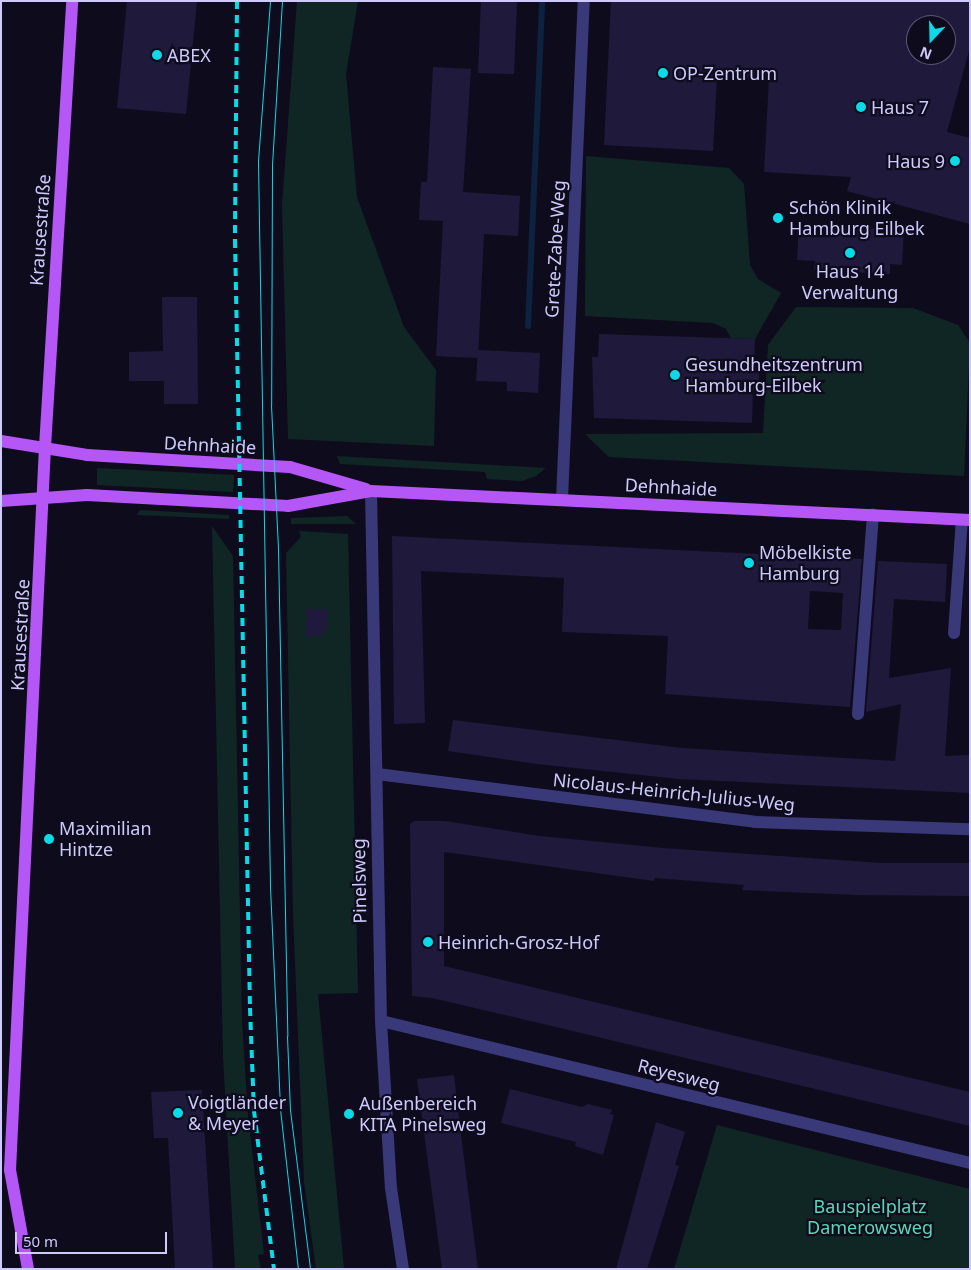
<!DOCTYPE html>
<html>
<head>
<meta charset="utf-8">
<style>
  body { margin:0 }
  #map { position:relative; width:971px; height:1270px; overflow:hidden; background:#0e0c1c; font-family:"Noto Sans",sans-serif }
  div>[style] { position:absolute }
  .green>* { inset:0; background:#102624 }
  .stream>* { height:6px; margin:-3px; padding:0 3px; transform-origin:3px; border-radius:3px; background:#0d223f }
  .building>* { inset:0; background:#1f193c }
  .minor>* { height:12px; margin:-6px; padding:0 6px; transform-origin:6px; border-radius:6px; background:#393979 }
  .major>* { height:12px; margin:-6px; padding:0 6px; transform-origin:6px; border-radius:6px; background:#b556f7 }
  .tram>* { height:1px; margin:-0.5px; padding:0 0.5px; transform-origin:0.5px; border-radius:0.5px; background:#0adae8 }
  .rail>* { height:4px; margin-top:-2px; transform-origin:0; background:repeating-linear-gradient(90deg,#0adae8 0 8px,transparent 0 14px) }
  .dots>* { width:14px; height:14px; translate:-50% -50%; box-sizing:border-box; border:2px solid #0e0c1c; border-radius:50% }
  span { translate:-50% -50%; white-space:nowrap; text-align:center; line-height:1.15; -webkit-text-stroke:4.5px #0e0c1c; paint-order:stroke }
  .poi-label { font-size:18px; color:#cecafd }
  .left { translate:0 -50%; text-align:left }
  .right { translate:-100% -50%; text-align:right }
  .street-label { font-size:18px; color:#cecafd }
  .park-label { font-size:18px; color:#5ad8b4 }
  .frame { position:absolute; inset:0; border:2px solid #cecafd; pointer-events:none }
  .north { position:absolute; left:906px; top:15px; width:50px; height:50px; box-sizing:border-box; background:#0e0c1c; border:1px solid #5b5876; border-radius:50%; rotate:201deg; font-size:14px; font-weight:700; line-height:20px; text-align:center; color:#cecafd }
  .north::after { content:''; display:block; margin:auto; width:18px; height:22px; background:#0adae8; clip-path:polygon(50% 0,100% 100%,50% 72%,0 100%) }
  .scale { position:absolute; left:15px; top:1232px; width:152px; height:22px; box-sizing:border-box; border:2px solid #cecafd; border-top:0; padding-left:6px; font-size:15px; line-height:18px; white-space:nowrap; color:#cecafd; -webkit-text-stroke:4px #0e0c1c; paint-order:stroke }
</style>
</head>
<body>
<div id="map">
  <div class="green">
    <i style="clip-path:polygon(297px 1px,358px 1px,346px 74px,357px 197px,404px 327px,436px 370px,434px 446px,288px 439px,282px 205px)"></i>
    <i style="clip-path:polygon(586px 156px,729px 168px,744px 184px,750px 265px,758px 279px,781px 293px,755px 339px,731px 338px,726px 329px,713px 323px,585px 316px)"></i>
    <i style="clip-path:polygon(796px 307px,913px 308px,958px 325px,970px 343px,964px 476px,609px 457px,585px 434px,763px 433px,768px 345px)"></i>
    <i style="clip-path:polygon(337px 456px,546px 468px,536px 476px,522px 481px,487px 479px,485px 472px,340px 464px)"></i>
    <i style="clip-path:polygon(97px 468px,234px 475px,233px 492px,97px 485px)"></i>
    <i style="clip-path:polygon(140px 510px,229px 515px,229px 519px,137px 515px)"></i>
    <i style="clip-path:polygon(347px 516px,356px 524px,291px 524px,291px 518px)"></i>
    <i style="clip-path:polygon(212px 526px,233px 556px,242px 1021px,248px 1116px,264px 1254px,258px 1255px,261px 1269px,235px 1269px,223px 1057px)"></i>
    <i style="clip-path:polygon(299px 531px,348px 534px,358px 993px,318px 994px,344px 1269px,316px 1269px,304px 1182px,293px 914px,286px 553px,301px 537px)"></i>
    <i style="clip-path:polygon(717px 1125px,970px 1189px,970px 1269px,674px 1269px)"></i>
  </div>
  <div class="stream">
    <i style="left:528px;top:326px;width:325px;rotate:-87.5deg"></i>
  </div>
  <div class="building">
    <i style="clip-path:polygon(127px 1px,197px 1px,186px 114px,117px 108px)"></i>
    <i style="clip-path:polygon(481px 1px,517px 1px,514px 74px,478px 73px)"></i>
    <i style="clip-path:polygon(evenodd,611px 1px,970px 1px,970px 47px,947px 132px,970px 138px,970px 224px,847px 191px,851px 177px,764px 172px,769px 78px,717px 76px,713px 151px,604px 145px,611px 1px,916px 25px,946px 25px,946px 55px,916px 55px,916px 25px)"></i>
    <i style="clip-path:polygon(433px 67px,471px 69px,463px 192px,520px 196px,518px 236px,484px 234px,478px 358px,436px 356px,443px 221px,419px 220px,421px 182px,427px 182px)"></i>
    <i style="clip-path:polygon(799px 224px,828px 225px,828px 228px,904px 229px,902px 265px,890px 264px,890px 274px,814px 270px,815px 261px,797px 260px)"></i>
    <i style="clip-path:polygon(162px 297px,197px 297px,198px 404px,164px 404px,164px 381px,129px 381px,129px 352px,163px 351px)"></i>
    <i style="clip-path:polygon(599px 334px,755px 339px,754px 366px,759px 366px,759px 390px,753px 390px,752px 423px,594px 418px,592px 357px,598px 357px)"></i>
    <i style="clip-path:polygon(478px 350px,540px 353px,538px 393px,507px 391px,507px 382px,476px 381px)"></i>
    <i style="clip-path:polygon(evenodd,392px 536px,862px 559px,850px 707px,665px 694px,668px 636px,562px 632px,564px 578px,421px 571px,425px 723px,394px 724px,392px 536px,810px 591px,843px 593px,841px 630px,808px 629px,810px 591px)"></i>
    <i style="clip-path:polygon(878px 561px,947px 564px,945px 602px,894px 599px,889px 678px,951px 668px,945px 756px,970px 755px,970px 793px,679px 779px,537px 764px,448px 751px,453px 720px,682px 748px,895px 761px,901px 704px,866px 712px)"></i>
    <i style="clip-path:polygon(306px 609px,328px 609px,328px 629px,323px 629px,323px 636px,306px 637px)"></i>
    <i style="clip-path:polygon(414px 821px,445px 821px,540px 836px,663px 848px,882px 863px,970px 863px,970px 896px,856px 895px,742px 890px,744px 885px,655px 878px,654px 881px,444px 852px,444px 966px,970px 1092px,970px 1126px,535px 1022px,432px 998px,412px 996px,410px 824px)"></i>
    <i style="clip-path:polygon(454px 1075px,461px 1135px,478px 1269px,442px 1269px,417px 1079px)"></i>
    <i style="clip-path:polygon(510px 1089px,582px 1107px,588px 1104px,612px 1110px,610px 1114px,614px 1115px,603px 1155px,575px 1146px,576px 1142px,501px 1123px)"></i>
    <i style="clip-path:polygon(202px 1090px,213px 1269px,175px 1269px,168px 1138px,154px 1138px,151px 1092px)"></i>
    <i style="clip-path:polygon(656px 1122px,685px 1132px,675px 1165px,679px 1166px,647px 1269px,616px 1269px)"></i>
  </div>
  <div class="minor">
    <i style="left:371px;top:491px;width:530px;rotate:88.92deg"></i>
    <i style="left:381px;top:1021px;width:167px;rotate:86.6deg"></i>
    <i style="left:391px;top:1188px;width:82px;rotate:81.6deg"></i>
    <i style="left:562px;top:499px;width:498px;rotate:-87.5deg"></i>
    <i style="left:954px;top:633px;width:113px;rotate:-86deg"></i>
    <i style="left:858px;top:714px;width:200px;rotate:-85.7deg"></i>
    <i style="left:377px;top:774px;width:381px;rotate:7.2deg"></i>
    <i style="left:755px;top:822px;width:215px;rotate:1.9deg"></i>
    <i style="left:381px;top:1021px;width:606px;rotate:13.55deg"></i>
  </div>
  <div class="major">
    <i style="left:1px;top:441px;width:87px;rotate:9.2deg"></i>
    <i style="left:87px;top:455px;width:203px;rotate:3.4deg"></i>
    <i style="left:290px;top:467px;width:79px;rotate:16.1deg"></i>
    <i style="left:1px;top:501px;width:86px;rotate:-4deg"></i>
    <i style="left:87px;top:495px;width:201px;rotate:3.1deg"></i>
    <i style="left:288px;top:506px;width:84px;rotate:-10.2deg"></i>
    <i style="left:371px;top:491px;width:600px;rotate:2.77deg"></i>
    <i style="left:28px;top:1269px;width:101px;rotate:-100.3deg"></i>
    <i style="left:10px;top:1170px;width:724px;rotate:-87.23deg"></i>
    <i style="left:45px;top:447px;width:447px;rotate:-86.5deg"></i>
  </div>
  <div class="tram">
    <i style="left:270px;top:1px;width:161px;rotate:94.3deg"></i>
    <i style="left:258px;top:162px;width:725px;rotate:89.05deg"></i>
    <i style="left:270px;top:887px;width:222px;rotate:87.4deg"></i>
    <i style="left:280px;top:1109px;width:161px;rotate:83.6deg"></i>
    <i style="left:282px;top:1px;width:164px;rotate:93.5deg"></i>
    <i style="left:272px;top:165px;width:240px;rotate:90.2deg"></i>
    <i style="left:271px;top:405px;width:143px;rotate:87.2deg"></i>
    <i style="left:278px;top:548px;width:488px;rotate:88.9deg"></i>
    <i style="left:287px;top:1036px;width:74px;rotate:87.7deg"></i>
    <i style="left:290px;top:1110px;width:160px;rotate:82.8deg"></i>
  </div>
  <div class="rail">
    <i style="left:237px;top:1px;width:239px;rotate:90.5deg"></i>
    <i style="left:235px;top:240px;width:768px;rotate:88.88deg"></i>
    <i style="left:250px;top:1008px;width:103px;rotate:87.8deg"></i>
    <i style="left:254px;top:1111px;width:159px;rotate:82.8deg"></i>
  </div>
  <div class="dots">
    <i style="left:157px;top:55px;background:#0adae8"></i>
    <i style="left:663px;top:73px;background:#0adae8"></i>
    <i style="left:861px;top:107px;background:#0adae8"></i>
    <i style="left:955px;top:161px;background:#0adae8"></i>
    <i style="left:778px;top:218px;background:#0adae8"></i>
    <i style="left:850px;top:253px;background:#0adae8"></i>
    <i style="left:675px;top:375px;background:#0adae8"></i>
    <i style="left:749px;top:563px;background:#0adae8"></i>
    <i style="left:49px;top:839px;background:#0adae8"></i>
    <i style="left:428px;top:942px;background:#0adae8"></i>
    <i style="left:178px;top:1113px;background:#0adae8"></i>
    <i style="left:349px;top:1114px;background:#0adae8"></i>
  </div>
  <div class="poi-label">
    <span class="left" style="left:167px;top:55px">ABEX</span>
    <span class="left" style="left:673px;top:73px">OP-Zentrum</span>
    <span class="left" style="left:871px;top:107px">Haus 7</span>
    <span class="right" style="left:945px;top:161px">Haus 9</span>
    <span class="left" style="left:789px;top:218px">Schön Klinik<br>Hamburg Eilbek</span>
    <span style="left:850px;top:282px">Haus 14<br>Verwaltung</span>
    <span class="left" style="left:685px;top:375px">Gesundheitszentrum<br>Hamburg-Eilbek</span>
    <span class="left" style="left:759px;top:563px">Möbelkiste<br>Hamburg</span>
    <span class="left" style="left:59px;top:839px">Maximilian<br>Hintze</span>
    <span class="left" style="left:438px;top:942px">Heinrich-Grosz-Hof</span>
    <span class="left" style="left:188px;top:1113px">Voigtländer<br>&amp; Meyer</span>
    <span class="left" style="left:359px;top:1114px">Außenbereich<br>KITA Pinelsweg</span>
  </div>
  <div class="street-label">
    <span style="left:40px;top:230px;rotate:-86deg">Krausestraße</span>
    <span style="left:555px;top:249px;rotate:-87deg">Grete-Zabe-Weg</span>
    <span style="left:210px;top:445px;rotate:3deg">Dehnhaide</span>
    <span style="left:671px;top:487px;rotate:3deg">Dehnhaide</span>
    <span style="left:20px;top:635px;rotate:-87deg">Krausestraße</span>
    <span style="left:674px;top:792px;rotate:6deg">Nicolaus-Heinrich-Julius-Weg</span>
    <span style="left:359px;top:881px;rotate:-91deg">Pinelsweg</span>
    <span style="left:679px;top:1075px;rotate:14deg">Reyesweg</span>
  </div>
  <div class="park-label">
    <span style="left:870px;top:1217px">Bauspielplatz<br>Damerowsweg</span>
  </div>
  <div class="frame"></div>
  <div class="north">N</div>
  <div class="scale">50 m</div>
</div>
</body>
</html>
